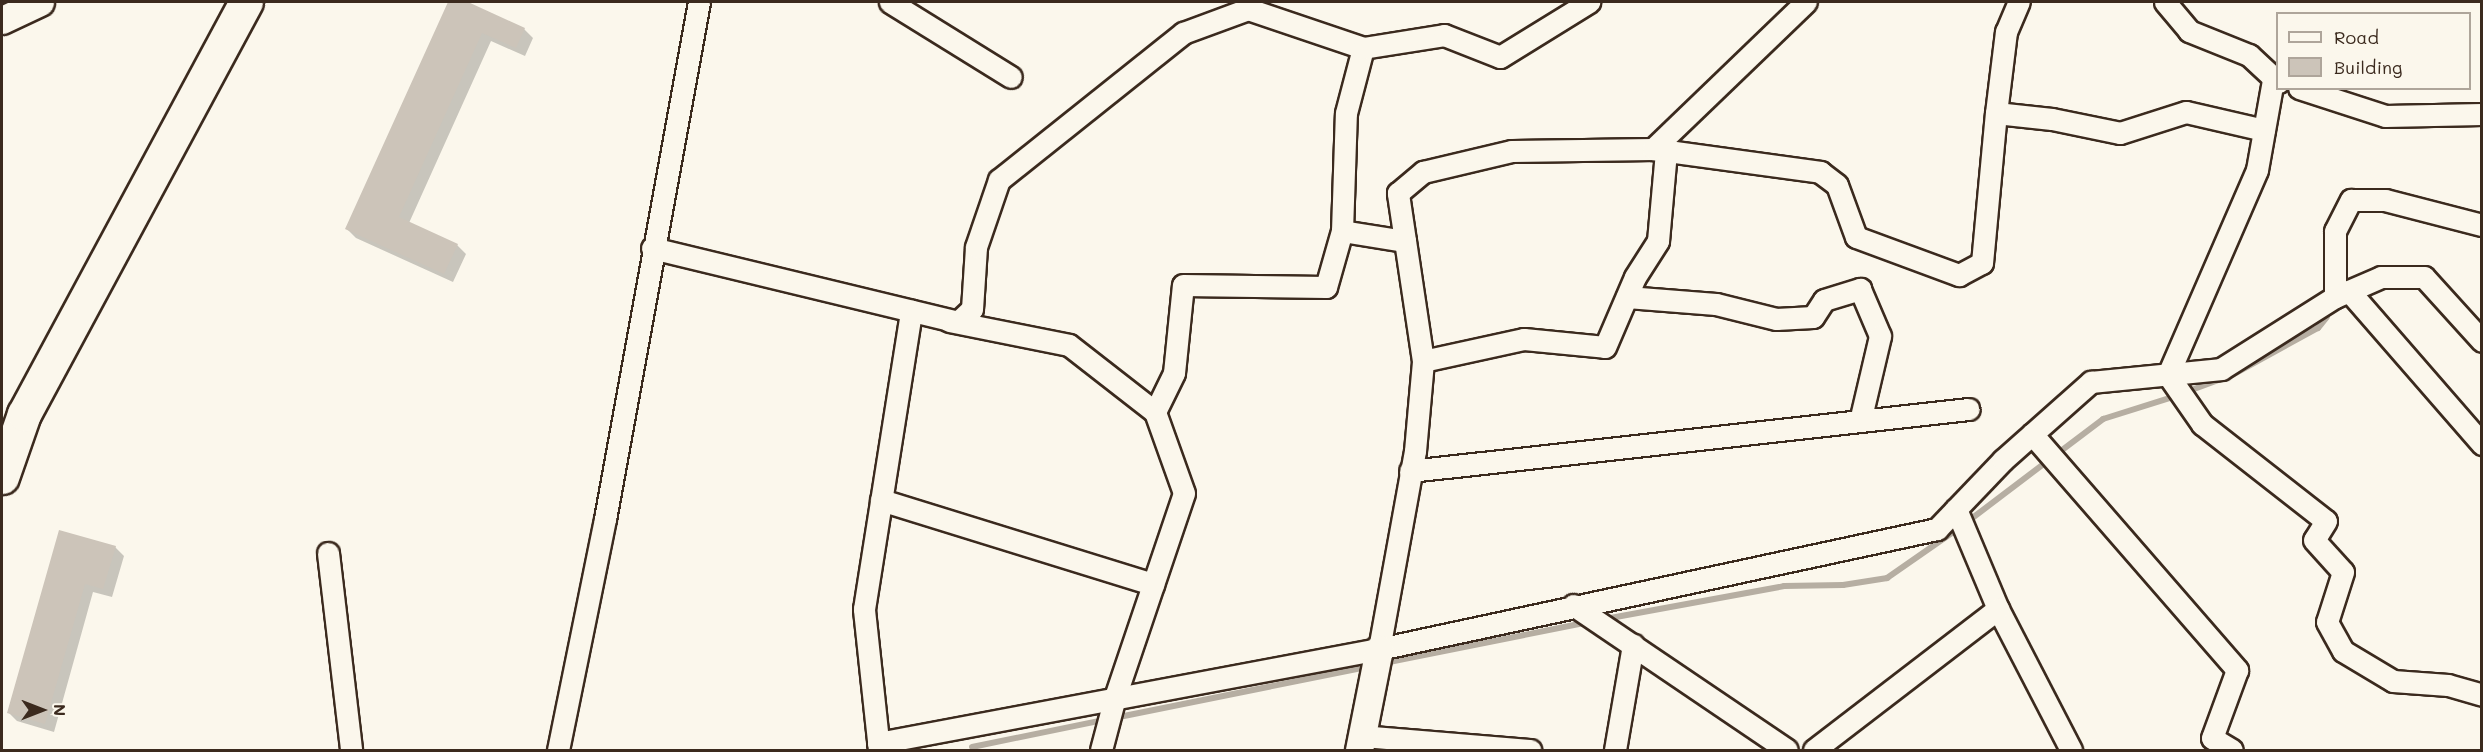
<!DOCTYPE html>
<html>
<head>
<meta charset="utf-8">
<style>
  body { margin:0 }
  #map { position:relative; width:2483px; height:752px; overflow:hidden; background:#fbf7ec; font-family:Mali,sans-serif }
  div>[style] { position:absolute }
  .shadow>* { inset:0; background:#0003 }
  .stream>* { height:6px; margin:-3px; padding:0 3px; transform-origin:3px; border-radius:3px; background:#b6aea2 }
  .building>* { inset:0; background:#ccc4b9 }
  .roads { filter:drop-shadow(2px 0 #3b2a1e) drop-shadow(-2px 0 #3b2a1e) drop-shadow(0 2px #3b2a1e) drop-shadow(0 -2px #3b2a1e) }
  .minor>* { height:21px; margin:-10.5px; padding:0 10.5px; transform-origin:10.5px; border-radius:10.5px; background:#fbf7ec }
  .tertiary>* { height:27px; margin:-13.5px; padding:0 13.5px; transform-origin:13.5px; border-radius:13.5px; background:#fbf7ec }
  .primary>* { height:33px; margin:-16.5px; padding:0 16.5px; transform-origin:16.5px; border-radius:16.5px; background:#fbf7ec }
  span { translate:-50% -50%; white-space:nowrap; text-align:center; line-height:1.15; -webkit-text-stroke:4.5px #fbf7ec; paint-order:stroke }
  .frame { position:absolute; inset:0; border:3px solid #3b2a1e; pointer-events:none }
  .legend { position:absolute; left:2276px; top:12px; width:195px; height:78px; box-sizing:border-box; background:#fbf7ec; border:2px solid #aea59a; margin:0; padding:8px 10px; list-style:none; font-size:18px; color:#3b2a1e }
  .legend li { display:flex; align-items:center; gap:12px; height:30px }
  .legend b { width:30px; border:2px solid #aea59a }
  .north { position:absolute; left:12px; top:680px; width:60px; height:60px; -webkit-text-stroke:4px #fbf7ec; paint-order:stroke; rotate:90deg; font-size:16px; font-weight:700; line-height:24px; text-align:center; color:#3b2a1e }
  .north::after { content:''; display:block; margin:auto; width:21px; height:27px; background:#3b2a1e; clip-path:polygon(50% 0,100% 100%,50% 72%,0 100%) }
</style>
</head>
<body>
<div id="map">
  <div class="shadow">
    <i style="clip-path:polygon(450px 2px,464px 2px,524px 29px,533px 38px,525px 56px,491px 41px,409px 223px,457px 245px,466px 254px,453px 282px,356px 238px,347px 229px)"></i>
    <i style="clip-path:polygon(60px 531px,115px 547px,124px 556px,112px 597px,93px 592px,54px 732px,17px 721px,8px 712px)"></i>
  </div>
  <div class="stream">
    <i style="left:2186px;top:392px;width:49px;rotate:-20.3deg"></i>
    <i style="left:2232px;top:375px;width:98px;rotate:-28.7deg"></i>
    <i style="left:2318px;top:328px;width:14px;rotate:-51deg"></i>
    <i style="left:1967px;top:522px;width:171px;rotate:-37.1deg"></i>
    <i style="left:2103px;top:419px;width:77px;rotate:-17.5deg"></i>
    <i style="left:1605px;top:619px;width:182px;rotate:-10.4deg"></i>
    <i style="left:1784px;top:586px;width:59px;rotate:-1deg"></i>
    <i style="left:1843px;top:585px;width:45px;rotate:-9deg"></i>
    <i style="left:1887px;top:578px;width:88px;rotate:-34.8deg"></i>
    <i style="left:1384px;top:663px;width:209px;rotate:-11.3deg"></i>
    <i style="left:1114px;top:718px;width:259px;rotate:-11.4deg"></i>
    <i style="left:972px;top:747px;width:135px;rotate:-11.6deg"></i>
  </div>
  <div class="building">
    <i style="clip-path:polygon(448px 2px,468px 2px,525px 28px,516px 48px,482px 33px,399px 217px,458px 244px,444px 274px,345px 229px)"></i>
    <i style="clip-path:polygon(59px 530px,116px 546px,103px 589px,85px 584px,45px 724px,7px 713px)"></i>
  </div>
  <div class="roads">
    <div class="minor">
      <i style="left:890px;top:2px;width:142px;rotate:31.8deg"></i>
      <i style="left:2165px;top:2px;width:38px;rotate:50deg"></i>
      <i style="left:2189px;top:31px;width:65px;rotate:21.8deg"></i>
      <i style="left:2249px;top:55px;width:40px;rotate:43deg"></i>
      <i style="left:2273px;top:80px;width:91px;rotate:100.1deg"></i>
      <i style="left:2257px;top:170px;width:223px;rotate:113.5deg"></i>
      <i style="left:2168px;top:375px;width:60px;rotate:55.2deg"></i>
      <i style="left:2202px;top:424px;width:157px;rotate:38deg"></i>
      <i style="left:2326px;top:521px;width:22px;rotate:122deg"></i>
      <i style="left:2314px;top:540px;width:43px;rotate:47.8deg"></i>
      <i style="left:2343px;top:572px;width:52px;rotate:107.7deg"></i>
      <i style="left:2327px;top:622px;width:33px;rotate:61deg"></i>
      <i style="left:2343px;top:651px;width:58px;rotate:31deg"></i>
      <i style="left:2393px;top:681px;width:55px;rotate:4.2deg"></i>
      <i style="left:2448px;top:685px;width:35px;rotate:16deg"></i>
      <i style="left:2299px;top:88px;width:90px;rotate:18deg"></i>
      <i style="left:2385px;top:116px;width:97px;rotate:-1.2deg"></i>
      <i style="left:1996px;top:113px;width:82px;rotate:-83deg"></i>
      <i style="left:2006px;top:32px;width:33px;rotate:-67deg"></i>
      <i style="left:1653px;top:149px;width:169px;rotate:7.8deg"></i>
      <i style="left:1820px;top:172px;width:21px;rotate:37deg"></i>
      <i style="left:1837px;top:185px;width:55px;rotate:69.9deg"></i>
      <i style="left:1856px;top:237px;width:110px;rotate:20.3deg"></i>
      <i style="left:1959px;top:275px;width:26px;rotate:-28deg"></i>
      <i style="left:1982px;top:263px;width:151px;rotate:-84.7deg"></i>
      <i style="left:1996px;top:113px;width:56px;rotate:6.1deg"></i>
      <i style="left:2052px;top:119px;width:69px;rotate:11.6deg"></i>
      <i style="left:2120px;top:133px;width:69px;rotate:-17.7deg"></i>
      <i style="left:2186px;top:112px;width:80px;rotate:13deg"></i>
      <i style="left:1342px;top:231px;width:118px;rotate:-88.1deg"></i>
      <i style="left:1346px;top:113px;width:67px;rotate:-75.3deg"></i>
      <i style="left:652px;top:248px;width:315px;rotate:13.6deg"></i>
      <i style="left:958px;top:322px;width:19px;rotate:-43deg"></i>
      <i style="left:972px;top:309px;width:62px;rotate:-86.3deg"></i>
      <i style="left:976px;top:247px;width:71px;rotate:-71.1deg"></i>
      <i style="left:999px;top:180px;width:236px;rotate:-38.6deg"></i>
      <i style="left:1183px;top:33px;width:69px;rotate:-20.3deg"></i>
      <i style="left:1248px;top:9px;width:121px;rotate:18.7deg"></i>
      <i style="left:1363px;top:48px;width:82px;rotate:-9.1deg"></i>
      <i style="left:1444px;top:35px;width:60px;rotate:21.4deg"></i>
      <i style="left:1500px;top:57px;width:105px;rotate:-31.7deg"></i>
      <i style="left:2349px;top:291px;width:203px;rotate:49deg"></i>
      <i style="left:1627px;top:297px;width:89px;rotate:4.5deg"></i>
      <i style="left:1716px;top:304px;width:62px;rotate:14deg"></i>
      <i style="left:1776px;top:319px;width:37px;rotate:-3deg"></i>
      <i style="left:1813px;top:317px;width:20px;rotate:-57deg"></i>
      <i style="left:1824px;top:300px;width:38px;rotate:-17deg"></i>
      <i style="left:1860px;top:289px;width:51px;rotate:66.9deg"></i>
      <i style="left:1880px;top:336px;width:87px;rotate:103.2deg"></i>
      <i style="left:2335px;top:297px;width:66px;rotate:-90deg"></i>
      <i style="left:2335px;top:231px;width:35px;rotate:-63deg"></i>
      <i style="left:2351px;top:200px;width:34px"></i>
      <i style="left:2385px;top:200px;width:100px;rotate:14.5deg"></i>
      <i style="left:949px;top:321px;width:122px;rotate:11.3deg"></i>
      <i style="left:1069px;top:345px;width:109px;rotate:37.9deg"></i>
      <i style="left:1423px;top:361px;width:103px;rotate:-12.3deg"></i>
      <i style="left:1524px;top:339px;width:81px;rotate:5.6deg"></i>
      <i style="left:1605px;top:347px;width:76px;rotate:-66.8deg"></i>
      <i style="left:1635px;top:277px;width:43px;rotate:-57.4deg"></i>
      <i style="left:1658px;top:241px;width:90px;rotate:-84.9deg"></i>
      <i style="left:2032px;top:434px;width:313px;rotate:49deg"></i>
      <i style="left:2237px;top:670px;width:72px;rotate:110.2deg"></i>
      <i style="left:2212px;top:738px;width:23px;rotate:31deg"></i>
      <i style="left:1410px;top:471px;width:562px;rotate:-6.33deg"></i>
      <i style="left:881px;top:500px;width:285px;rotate:17.2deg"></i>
      <i style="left:1956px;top:509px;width:108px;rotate:67.2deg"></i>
      <i style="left:1998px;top:609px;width:159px;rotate:62.6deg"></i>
      <i style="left:328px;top:553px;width:198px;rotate:83.3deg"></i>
      <i style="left:1573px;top:605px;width:258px;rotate:34.1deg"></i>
      <i style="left:1379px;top:649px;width:201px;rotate:-79.7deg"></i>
      <i style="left:1415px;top:451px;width:90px;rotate:-84.9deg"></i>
      <i style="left:1423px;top:361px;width:170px;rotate:-98.5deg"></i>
      <i style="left:1398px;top:193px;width:33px;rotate:-40deg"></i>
      <i style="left:1423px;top:172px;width:91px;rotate:-13.3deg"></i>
      <i style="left:1512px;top:151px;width:141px;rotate:-0.8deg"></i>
      <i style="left:1653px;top:149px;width:212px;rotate:-43.9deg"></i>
      <i style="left:1362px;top:736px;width:169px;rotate:4.8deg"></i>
      <i style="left:878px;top:743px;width:510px;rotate:-10.63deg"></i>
      <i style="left:1379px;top:649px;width:571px;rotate:-12.14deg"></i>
      <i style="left:1937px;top:529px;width:95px;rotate:-46.3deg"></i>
      <i style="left:2003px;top:460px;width:118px;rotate:-41.6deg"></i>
      <i style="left:2091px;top:382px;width:131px;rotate:-5.7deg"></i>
      <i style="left:2221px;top:369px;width:135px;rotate:-32.3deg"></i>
      <i style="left:2335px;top:297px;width:50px;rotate:-23.5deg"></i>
      <i style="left:2381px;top:277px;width:43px"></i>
      <i style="left:2424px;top:277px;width:86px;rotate:47.8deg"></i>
      <i style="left:558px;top:750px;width:236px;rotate:-78.5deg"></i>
      <i style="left:605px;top:519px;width:525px;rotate:-79.7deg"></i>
      <i style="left:879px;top:750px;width:142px;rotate:-96.1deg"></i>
      <i style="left:864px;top:609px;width:302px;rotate:-81deg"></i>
      <i style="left:1101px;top:750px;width:55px;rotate:-75.2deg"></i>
      <i style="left:1115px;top:697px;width:215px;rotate:-71.3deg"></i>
      <i style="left:1184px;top:493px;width:86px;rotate:-109.7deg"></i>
      <i style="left:1155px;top:412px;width:43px;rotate:-64deg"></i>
      <i style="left:1174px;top:373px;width:88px;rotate:-84.2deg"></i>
      <i style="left:1183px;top:285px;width:143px;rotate:0.8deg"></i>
      <i style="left:1326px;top:287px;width:58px;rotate:-74.1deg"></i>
      <i style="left:1342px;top:231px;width:64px;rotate:9deg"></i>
      <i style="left:1615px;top:750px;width:107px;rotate:-80.3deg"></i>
      <i style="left:1814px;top:750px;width:232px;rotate:-37.5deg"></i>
    </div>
    <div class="tertiary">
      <i style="left:2px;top:20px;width:42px;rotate:-25.3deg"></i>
      <i style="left:1359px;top:750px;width:103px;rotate:-78.8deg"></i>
    </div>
    <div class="primary">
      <i style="left:2px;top:477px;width:67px;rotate:-70.8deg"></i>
      <i style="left:24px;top:414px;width:468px;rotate:-61.7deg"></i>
    </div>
  </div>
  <div class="frame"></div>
  <ul class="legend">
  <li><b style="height:8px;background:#fbf7ec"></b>Road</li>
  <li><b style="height:16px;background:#ccc4b9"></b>Building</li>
  </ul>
  <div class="north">N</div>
</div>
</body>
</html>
